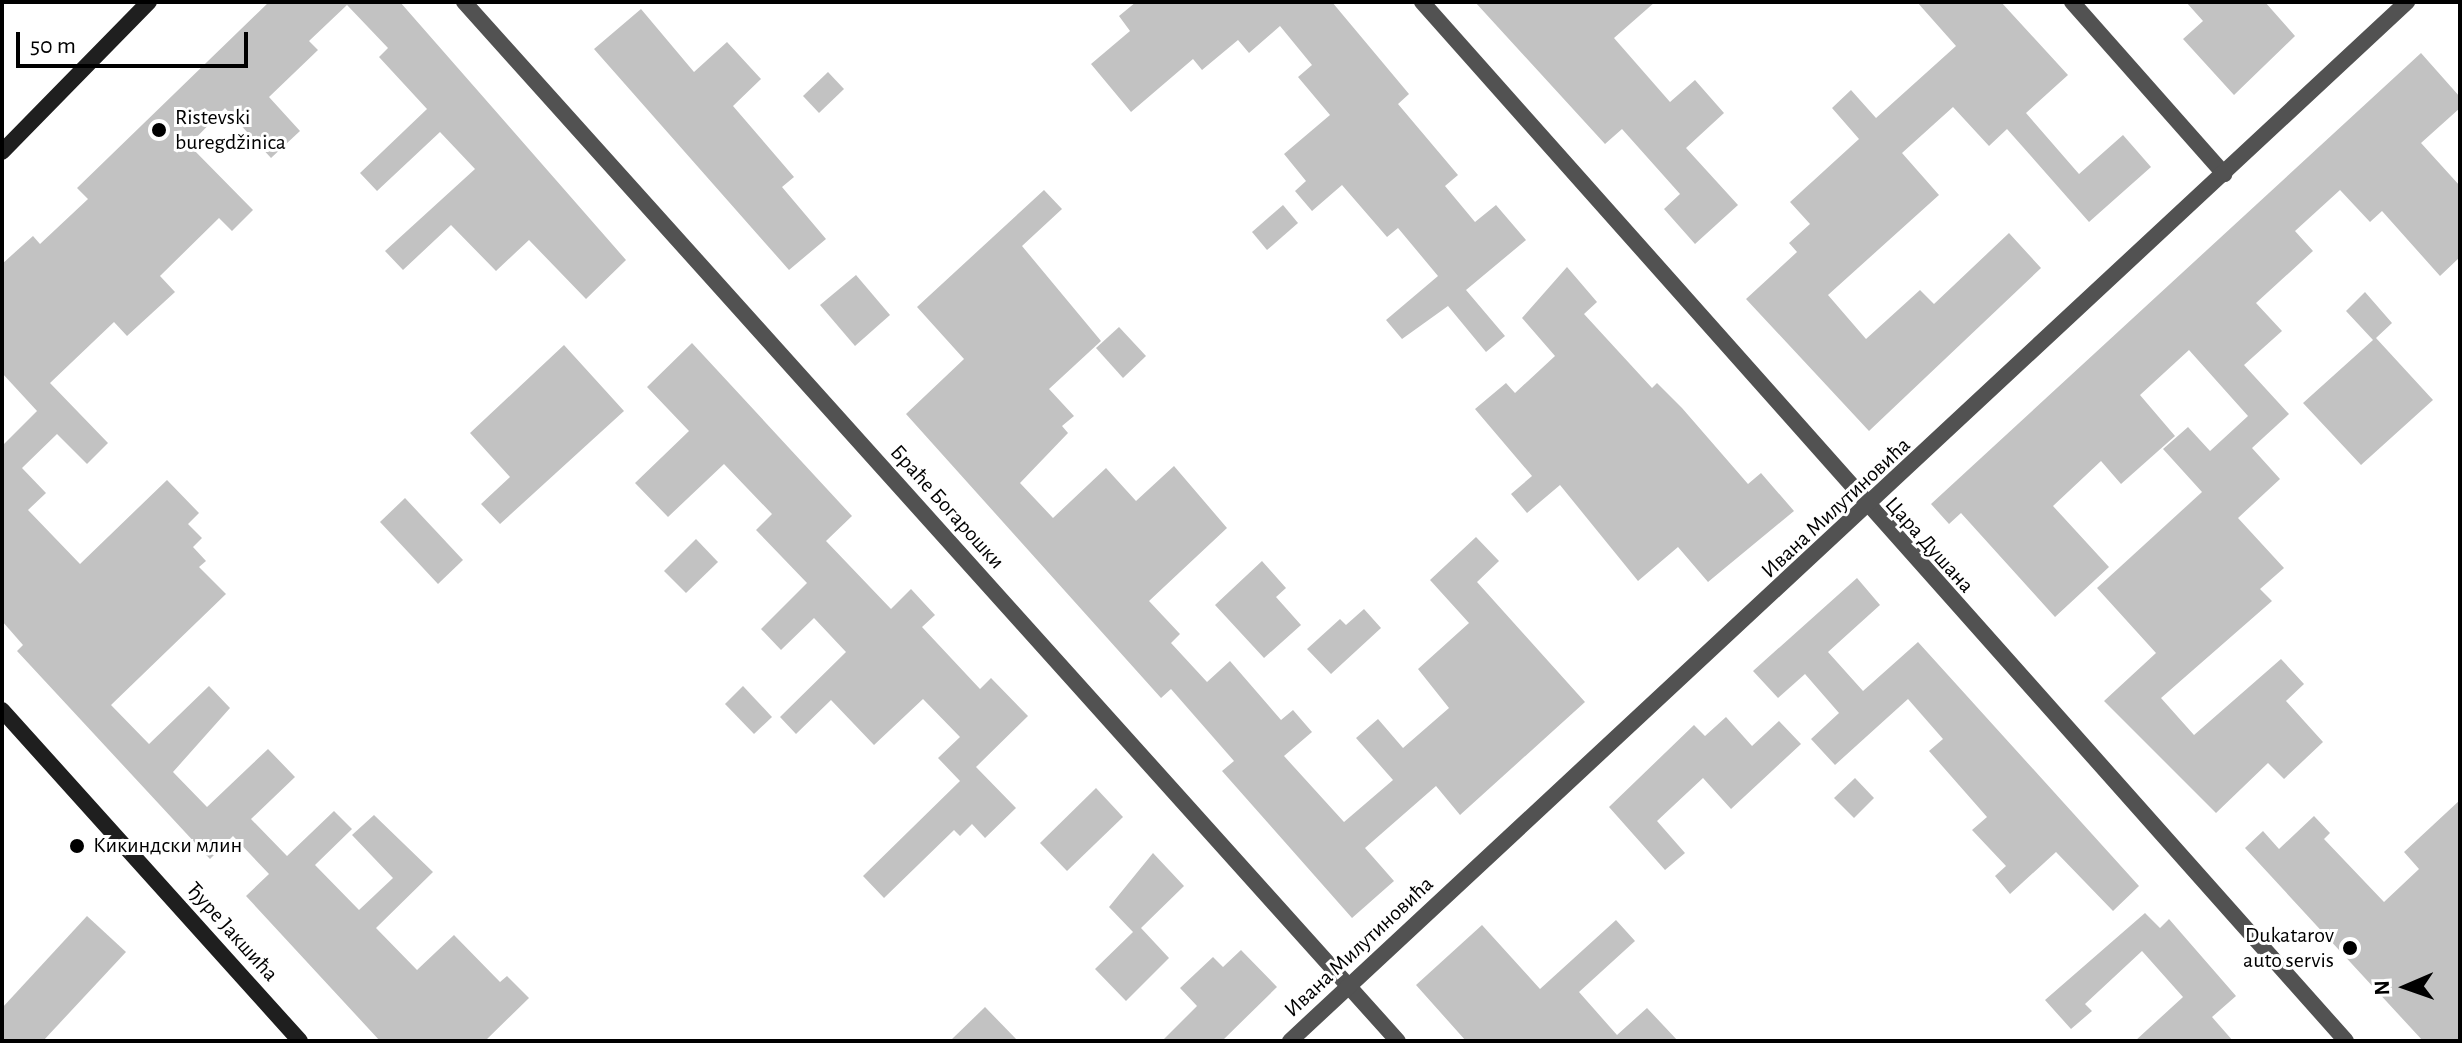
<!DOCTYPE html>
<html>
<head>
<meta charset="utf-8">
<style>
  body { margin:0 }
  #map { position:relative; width:2462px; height:1043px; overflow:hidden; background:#fff; font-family:"Alegreya Sans",sans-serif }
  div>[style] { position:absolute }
  .building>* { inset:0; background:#c2c2c2 }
  .street>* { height:16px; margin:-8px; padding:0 8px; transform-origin:8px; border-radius:8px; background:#525252 }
  .secondary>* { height:16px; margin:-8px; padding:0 8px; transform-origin:8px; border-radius:8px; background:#1f1f1f }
  .dots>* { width:22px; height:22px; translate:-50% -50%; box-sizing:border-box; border:4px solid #fff; border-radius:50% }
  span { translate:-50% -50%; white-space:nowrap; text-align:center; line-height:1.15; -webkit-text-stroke:6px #fff; paint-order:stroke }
  .poi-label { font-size:22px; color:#000 }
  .left { translate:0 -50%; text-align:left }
  .right { translate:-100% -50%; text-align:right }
  .street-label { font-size:22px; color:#000 }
  .frame { position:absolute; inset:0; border:4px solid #000; pointer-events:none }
  .north { position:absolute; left:2366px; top:947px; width:80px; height:80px; -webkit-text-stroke:6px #fff; paint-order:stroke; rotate:268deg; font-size:22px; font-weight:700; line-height:32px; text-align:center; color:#000 }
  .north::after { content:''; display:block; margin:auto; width:28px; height:36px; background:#000; clip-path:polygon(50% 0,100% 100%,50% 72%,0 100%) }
  .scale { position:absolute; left:16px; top:32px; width:232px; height:36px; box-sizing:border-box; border:4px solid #000; border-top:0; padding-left:10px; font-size:24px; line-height:28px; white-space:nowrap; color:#000; -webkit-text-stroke:6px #fff; paint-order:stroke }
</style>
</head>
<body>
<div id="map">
  <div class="building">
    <i style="clip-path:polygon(269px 2px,400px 2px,626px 260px,586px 299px,529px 240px,496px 271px,451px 225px,403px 270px,385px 251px,475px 169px,440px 132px,377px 191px,360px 173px,427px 109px,379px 57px,388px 48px,347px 5px,309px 41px,318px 50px,269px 97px,300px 131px,271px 158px,225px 108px,189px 145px,253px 210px,232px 231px,219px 218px,160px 276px,175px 292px,127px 336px,114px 322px,50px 383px,108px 443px,87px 464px,57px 434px,22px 468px,46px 493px,28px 510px,80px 564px,167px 480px,199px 513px,188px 524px,202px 538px,193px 547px,206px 561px,199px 567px,226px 594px,111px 705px,149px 744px,209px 686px,230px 708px,173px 772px,207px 807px,268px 749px,295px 777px,251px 819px,287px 856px,334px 811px,352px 829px,315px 865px,359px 910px,393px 878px,352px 835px,374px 815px,433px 872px,376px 928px,417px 970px,454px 935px,500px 982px,507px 976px,529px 998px,485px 1041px,380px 1041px,246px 896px,269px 874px,233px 836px,210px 859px,17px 651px,23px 645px,2px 621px,2px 446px,37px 411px,2px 373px,2px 264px,33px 236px,40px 244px,88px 199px,77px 188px)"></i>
    <i style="clip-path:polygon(1136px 2px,1332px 2px,1409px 94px,1398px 104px,1458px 175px,1445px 186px,1475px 222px,1496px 205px,1526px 240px,1466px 290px,1505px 336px,1486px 352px,1448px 306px,1402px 339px,1386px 320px,1438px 276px,1398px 228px,1387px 237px,1342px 185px,1312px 211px,1295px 191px,1306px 181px,1284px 154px,1330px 115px,1298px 77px,1312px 65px,1280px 26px,1249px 53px,1238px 40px,1202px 70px,1193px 59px,1131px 112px,1091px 64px,1130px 31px,1119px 16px)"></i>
    <i style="clip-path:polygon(1475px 2px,1655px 2px,1614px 38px,1670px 102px,1695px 80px,1724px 113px,1686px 148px,1738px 205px,1695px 244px,1664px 209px,1680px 194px,1622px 129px,1605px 144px)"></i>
    <i style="clip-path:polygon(1917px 2px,2001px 2px,2068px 75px,2026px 113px,2079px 174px,2123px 135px,2151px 167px,2089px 222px,2007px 129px,1989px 146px,1953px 107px,1902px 153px,1939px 195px,1828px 295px,1866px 339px,1920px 290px,1934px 304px,2009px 233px,2041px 268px,1869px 431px,1746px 299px,1797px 252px,1789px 243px,1810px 224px,1790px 202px,1859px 139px,1832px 108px,1851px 90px,1876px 118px,1956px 46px)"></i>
    <i style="clip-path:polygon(2186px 2px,2265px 2px,2295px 36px,2234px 95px,2183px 39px,2203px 21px)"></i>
    <i style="clip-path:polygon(641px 9px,694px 72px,727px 42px,761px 79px,733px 106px,794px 177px,782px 187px,826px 239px,789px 270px,594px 49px)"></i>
    <i style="clip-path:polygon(2421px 53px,2460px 97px,2460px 108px,2421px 143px,2460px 186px,2460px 257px,2440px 276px,2382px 211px,2370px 222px,2340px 190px,2295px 231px,2313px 251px,2256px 303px,2282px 331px,2244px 365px,2289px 414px,2252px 448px,2280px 479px,2238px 518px,2284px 568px,2260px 589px,2272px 601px,2161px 698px,2194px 735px,2281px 659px,2304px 684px,2286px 701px,2323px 742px,2284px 779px,2268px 763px,2216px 813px,2104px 701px,2156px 653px,2097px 588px,2202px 492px,2163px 449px,2188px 427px,2210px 451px,2248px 416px,2189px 350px,2140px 395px,2175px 436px,2121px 484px,2101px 461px,2053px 506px,2109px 567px,2055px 617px,1961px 513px,1949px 524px,1931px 504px)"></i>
    <i style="clip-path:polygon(828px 72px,844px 89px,819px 113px,803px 96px)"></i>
    <i style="clip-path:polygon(1044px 190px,1062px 209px,1022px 246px,1101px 341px,1049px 389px,1074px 416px,1062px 426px,1068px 433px,1020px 483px,1053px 518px,1106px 468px,1136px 501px,1174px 466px,1227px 528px,1149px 601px,1180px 634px,1171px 643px,1207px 682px,1230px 661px,1281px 720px,1293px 710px,1312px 732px,1284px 756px,1344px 822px,1393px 780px,1356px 738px,1378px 719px,1403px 748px,1449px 708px,1418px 669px,1469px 623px,1430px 580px,1476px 537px,1499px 561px,1477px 582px,1585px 702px,1460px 815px,1436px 786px,1365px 848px,1394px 881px,1352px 918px,1222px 771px,1234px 761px,1171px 689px,1161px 698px,906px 414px,964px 359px,917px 307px)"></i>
    <i style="clip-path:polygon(1283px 205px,1298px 223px,1267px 250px,1252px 232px)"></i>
    <i style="clip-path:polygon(1567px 267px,1597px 302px,1584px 314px,1652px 388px,1657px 383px,1682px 408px,1748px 484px,1761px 473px,1794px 511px,1708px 582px,1678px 547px,1638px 581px,1560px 485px,1527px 513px,1511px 494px,1532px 476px,1475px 409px,1506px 383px,1515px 393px,1555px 356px,1522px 318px)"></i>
    <i style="clip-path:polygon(856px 275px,890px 315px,855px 346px,820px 305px)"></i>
    <i style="clip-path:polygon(2365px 292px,2392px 323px,2376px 338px,2433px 400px,2361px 465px,2303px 403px,2373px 340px,2346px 311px)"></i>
    <i style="clip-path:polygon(1119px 327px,1146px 356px,1123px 378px,1096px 348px)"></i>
    <i style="clip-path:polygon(692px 343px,852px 516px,826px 541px,891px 609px,911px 589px,935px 615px,922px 627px,980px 689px,991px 678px,1028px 716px,976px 767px,1016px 808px,985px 838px,972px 824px,960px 836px,954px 830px,884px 898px,863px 876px,960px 781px,938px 758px,960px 737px,923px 699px,874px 745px,831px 700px,796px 734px,780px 717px,846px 652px,814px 618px,781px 650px,761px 629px,807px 583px,756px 530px,772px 514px,724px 464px,668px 517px,635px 483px,689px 431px,647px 387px)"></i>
    <i style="clip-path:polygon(564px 345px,624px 411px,500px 524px,481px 504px,510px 477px,470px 433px)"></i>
    <i style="clip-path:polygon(405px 498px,463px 560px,438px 584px,380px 522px)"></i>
    <i style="clip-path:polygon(696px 539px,718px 562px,686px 593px,664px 571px)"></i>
    <i style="clip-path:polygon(1262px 561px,1286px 588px,1276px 597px,1301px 625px,1264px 658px,1215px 605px)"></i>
    <i style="clip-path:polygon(1857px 578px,1880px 605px,1828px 652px,1863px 691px,1918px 642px,2139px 886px,2113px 911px,2056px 852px,2010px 894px,1995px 876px,2006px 866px,1972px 830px,1987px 817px,1929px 751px,1943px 739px,1908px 699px,1835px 765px,1811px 739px,1839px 713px,1805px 674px,1778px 698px,1753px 671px)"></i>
    <i style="clip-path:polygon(1364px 609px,1381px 628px,1331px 674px,1307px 649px,1340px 619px,1346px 625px)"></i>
    <i style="clip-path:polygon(743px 686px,772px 717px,754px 734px,725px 704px)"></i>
    <i style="clip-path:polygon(1726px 717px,1752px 746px,1779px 721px,1801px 744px,1731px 809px,1703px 778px,1657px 821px,1685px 853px,1665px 870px,1609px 807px,1694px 725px,1705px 736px)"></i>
    <i style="clip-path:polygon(1855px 778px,1874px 798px,1854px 818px,1834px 798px)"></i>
    <i style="clip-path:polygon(1096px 788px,1123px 817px,1067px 871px,1040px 843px)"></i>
    <i style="clip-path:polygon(2460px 800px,2460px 1041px,2423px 1041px,2245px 848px,2263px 831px,2279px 849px,2314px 816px,2330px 833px,2324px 839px,2384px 902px,2419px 869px,2404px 852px)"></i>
    <i style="clip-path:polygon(1153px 853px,1184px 886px,1141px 928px,1169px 958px,1126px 1001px,1095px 969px,1133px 932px,1109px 907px)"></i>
    <i style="clip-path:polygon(2145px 913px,2160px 928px,2169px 919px,2236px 996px,2212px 1017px,2233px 1041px,2135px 1041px,2183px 997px,2142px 951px,2085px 1004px,2092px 1011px,2071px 1029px,2045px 1000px)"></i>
    <i style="clip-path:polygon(87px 916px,126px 952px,43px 1041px,2px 1041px,2px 1008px)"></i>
    <i style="clip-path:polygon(1616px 920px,1635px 941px,1579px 992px,1617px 1035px,1647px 1008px,1678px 1041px,1466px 1041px,1416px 985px,1482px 925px,1540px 989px)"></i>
    <i style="clip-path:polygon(1241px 950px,1277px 987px,1222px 1041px,1162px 1041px,1197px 1006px,1180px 988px,1213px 957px,1223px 967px)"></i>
    <i style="clip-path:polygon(985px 1007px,1018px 1041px,950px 1041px)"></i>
  </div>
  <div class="street">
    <i style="left:464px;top:2px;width:1397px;rotate:48.05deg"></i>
    <i style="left:1422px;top:2px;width:1390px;rotate:48.35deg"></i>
    <i style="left:2072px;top:2px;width:230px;rotate:48.5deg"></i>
    <i style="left:1290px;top:1041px;width:1526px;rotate:-42.93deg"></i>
  </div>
  <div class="secondary">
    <i style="left:2px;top:152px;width:210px;rotate:-45.6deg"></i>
    <i style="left:2px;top:710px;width:445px;rotate:48deg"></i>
  </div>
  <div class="dots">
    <i style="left:159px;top:130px;background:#000"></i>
    <i style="left:77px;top:846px;background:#000"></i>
    <i style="left:2350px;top:948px;background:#000"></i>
  </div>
  <div class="poi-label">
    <span class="left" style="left:175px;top:130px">Ristevski<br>buregdžinica</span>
    <span class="left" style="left:93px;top:846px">Кикиндски млин</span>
    <span class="right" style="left:2334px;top:948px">Dukatarov<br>auto servis</span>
  </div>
  <div class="street-label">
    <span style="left:947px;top:507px;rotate:48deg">Браће Богарошки</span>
    <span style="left:1836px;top:508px;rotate:-43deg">Ивана Милутиновића</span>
    <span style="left:1929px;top:545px;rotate:48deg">Цара Душана</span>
    <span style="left:232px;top:932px;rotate:48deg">Ђуре Јакшића</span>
    <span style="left:1359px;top:947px;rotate:-43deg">Ивана Милутиновића</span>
  </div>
  <div class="frame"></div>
  <div class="north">N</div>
  <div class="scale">50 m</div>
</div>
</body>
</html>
